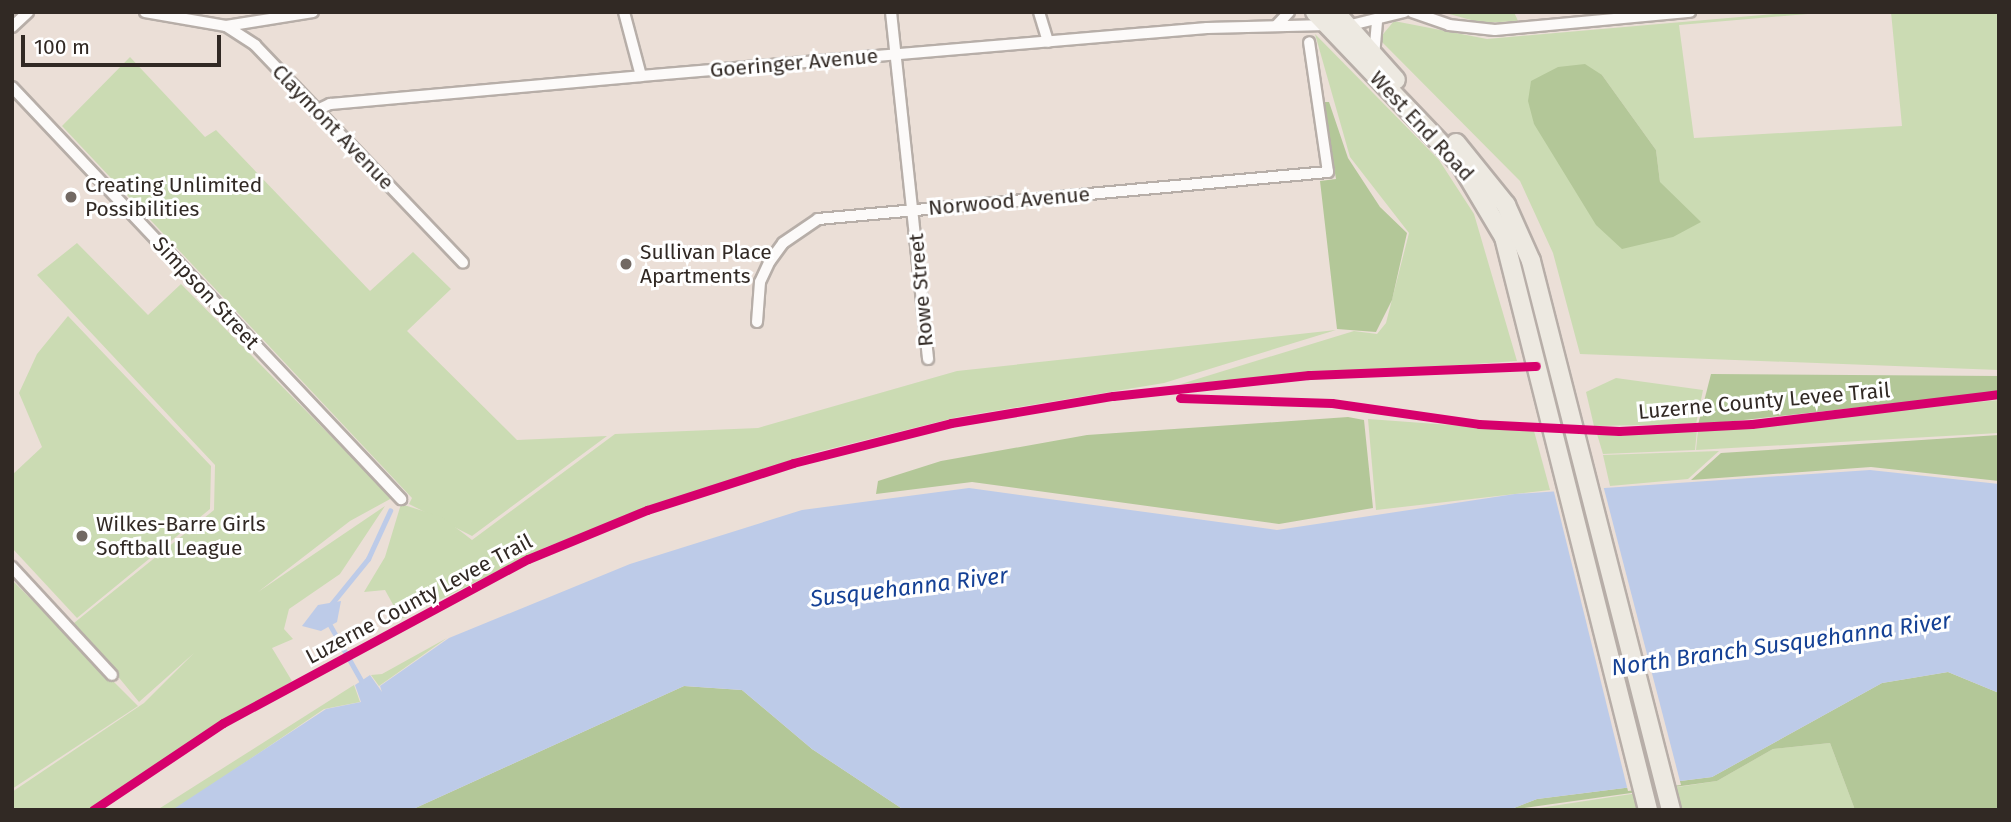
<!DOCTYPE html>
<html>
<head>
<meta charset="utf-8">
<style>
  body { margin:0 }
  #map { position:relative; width:2011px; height:822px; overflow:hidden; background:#ebdfd7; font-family:"Fira Sans",sans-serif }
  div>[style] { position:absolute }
  .green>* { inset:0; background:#cbdbb3 }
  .forest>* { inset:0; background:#b3c798 }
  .water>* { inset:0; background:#bdcbe8 }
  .pier>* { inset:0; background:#ebdfd7 }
  .stream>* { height:4.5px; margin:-2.25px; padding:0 2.25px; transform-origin:2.25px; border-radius:2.25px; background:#bdcbe8 }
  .roads { filter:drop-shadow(2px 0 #b7aea8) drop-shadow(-2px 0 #b7aea8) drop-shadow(0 2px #b7aea8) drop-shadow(0 -2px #b7aea8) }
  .minor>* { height:10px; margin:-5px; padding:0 5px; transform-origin:5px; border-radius:5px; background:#fcfaf9 }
  .primary>* { height:18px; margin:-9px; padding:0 9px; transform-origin:9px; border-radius:9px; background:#ede9e1 }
  .cycleway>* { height:9px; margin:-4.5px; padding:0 4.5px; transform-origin:4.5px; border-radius:4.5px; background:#d6006c }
  .dots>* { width:19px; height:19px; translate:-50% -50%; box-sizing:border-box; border:4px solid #fff; border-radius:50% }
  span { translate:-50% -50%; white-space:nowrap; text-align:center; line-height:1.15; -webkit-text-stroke:6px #fff; paint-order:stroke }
  .street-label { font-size:21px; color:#312924 }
  .poi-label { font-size:21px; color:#312924 }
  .left { translate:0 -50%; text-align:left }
  .water-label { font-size:23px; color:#154195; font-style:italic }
  .frame { position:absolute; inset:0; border:14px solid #312924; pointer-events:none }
  .scale { position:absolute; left:21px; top:35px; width:200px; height:32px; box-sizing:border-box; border:4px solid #312924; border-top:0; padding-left:9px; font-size:21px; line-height:24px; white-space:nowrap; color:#312924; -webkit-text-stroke:5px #fff; paint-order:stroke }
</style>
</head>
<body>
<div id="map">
  <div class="green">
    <i style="clip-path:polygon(1442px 12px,1514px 12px,1518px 21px,1482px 23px)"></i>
    <i style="clip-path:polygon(evenodd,1797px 12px,1831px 12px,1679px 25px,1694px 138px,1902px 126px,1891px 12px,1999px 12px,1999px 370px,1580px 354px,1553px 253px,1520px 181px,1379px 39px,1394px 21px,1487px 39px,1797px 12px,1602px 75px,1656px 150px,1660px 182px,1534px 124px,1532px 81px,1602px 75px)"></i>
    <i style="clip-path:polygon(1315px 34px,1439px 160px,1474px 214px,1517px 361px,1181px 384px,1354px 331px,1377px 334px,1386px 323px,1409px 233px,1350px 157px)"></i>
    <i style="clip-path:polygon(130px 57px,205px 137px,216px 130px,370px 291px,413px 252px,451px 289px,407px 331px,517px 440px,607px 436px,472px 536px,409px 504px,412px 498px,62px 126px)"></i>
    <i style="clip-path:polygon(77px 243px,148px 315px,181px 284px,392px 498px,350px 521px,258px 592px,385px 506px,340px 574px,289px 609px,284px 629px,293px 639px,272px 648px,292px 681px,94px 810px,12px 810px,12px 792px,144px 703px,194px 653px,139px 702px,74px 623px,214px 510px,215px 465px,37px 275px)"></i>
    <i style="clip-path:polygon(68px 316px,211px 466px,210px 509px,77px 618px,12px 548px,12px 475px,42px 447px,19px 393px,37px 354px)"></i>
    <i style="clip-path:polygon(1336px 330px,1164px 383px,958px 417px,805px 455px,546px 547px,401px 619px,385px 590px,364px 592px,385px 557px,401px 504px,442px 517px,472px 540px,615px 434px,758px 428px,957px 371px)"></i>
    <i style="clip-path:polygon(1616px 378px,1703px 390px,1696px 424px,1594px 426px,1586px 392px)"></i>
    <i style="clip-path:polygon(1999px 400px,1999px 433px,1696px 450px,1698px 430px)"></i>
    <i style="clip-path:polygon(1368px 419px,1534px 431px,1550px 490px,1376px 510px)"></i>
    <i style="clip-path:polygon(1697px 430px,1695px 450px,1603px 454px,1597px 434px)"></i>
    <i style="clip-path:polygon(1719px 451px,1688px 479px,1610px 486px,1603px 455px)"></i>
    <i style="clip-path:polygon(12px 580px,138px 706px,12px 789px)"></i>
    <i style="clip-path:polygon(447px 638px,379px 686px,371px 675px,382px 674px)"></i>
    <i style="clip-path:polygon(354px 685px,360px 702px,324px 709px,175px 810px,157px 810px)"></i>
    <i style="clip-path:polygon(1830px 743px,1855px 810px,1526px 810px,1717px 781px,1773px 749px)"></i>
  </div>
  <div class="forest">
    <i style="clip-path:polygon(1585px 64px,1602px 75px,1656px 150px,1660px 182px,1701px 222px,1673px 237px,1622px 249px,1596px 225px,1534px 124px,1528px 101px,1531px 81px,1558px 67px)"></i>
    <i style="clip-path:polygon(1323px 102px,1329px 102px,1348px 158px,1380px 207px,1407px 233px,1392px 300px,1376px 332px,1337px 329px,1320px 181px,1336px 179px)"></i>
    <i style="clip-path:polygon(1711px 374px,1999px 376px,1999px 392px,1698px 425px)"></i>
    <i style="clip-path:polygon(1348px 417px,1364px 420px,1373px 508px,1279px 524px,972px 482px,876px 494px,878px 481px,941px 461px,1087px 435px)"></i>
    <i style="clip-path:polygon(1999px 435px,1999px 481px,1871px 467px,1691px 480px,1721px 453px)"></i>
    <i style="clip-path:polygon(1948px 672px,1999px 693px,1999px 810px,1855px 810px,1830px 743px,1773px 749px,1717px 781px,1509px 810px,1537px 799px,1712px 777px,1882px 683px)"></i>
    <i style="clip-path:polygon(684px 686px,742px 690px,812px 749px,904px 810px,411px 810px)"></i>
  </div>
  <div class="water">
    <i style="clip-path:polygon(1870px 470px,1999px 484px,1999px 693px,1948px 672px,1882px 683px,1712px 777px,1537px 799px,1509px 810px,904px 810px,812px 749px,742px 690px,684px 686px,411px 810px,172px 810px,326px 709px,361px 702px,355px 685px,370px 675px,382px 692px,380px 686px,449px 638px,630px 564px,802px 510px,969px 488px,1277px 530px,1515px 494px)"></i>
    <i style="clip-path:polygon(341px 601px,337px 622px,321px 631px,302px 626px,318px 605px)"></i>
  </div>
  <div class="pier">
    <i style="clip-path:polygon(1603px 485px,1681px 785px,1628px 791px,1553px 488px)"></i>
  </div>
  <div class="stream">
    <i style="left:329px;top:607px;width:62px;rotate:-50.9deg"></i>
    <i style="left:368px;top:559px;width:53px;rotate:-65.4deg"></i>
    <i style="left:328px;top:621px;width:71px;rotate:60.6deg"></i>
  </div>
  <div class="roads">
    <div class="minor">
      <i style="left:145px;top:12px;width:82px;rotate:9.8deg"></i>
      <i style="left:226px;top:26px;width:35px;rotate:33deg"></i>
      <i style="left:255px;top:45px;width:301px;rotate:46.3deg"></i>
      <i style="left:624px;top:12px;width:66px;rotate:75.1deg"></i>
      <i style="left:891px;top:12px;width:349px;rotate:83.9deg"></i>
      <i style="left:1039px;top:12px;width:31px;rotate:73deg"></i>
      <i style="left:1412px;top:12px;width:39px;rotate:19deg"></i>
      <i style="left:1449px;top:25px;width:46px;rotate:6.2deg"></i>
      <i style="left:1495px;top:30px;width:196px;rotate:-5.3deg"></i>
      <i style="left:226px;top:26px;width:88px;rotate:-9.1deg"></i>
      <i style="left:1276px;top:26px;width:19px;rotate:-47deg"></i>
      <i style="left:1347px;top:26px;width:59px;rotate:-13.8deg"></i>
      <i style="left:12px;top:27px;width:22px;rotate:-43deg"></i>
      <i style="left:1374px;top:56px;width:35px;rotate:-85deg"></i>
      <i style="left:12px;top:87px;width:567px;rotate:46.64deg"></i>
      <i style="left:315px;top:111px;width:17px;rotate:-25deg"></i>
      <i style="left:330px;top:104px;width:312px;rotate:-5.1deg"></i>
      <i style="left:641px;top:76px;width:568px;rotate:-4.85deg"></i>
      <i style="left:1207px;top:28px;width:120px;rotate:-1.4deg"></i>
      <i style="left:757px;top:322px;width:40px;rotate:-85.7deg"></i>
      <i style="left:760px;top:282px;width:23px;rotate:-65deg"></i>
      <i style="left:770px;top:261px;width:22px;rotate:-54deg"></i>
      <i style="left:783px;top:243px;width:42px;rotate:-34.4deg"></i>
      <i style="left:818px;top:219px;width:512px;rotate:-5.27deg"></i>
      <i style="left:1328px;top:172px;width:131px;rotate:-98.3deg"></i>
      <i style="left:12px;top:567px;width:147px;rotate:47.2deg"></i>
    </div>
    <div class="primary">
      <i style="left:1315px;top:12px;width:211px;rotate:46.3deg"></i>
      <i style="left:1461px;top:165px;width:84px;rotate:59.2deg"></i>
      <i style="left:1504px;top:237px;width:591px;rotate:75.89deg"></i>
      <i style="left:1335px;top:12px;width:91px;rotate:48.1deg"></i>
      <i style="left:1456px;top:143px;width:80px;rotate:51.1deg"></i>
      <i style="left:1506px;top:205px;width:61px;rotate:65.9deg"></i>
      <i style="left:1531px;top:261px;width:567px;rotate:75.69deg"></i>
    </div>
  </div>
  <div class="cycleway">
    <i style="left:1180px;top:398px;width:152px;rotate:1.9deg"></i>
    <i style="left:1332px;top:403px;width:148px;rotate:8.1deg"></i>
    <i style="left:1479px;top:424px;width:140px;rotate:2.9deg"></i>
    <i style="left:1619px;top:431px;width:133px;rotate:-3deg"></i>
    <i style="left:1752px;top:424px;width:249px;rotate:-6.9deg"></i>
    <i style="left:93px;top:810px;width:156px;rotate:-33.8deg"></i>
    <i style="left:223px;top:723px;width:346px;rotate:-28.3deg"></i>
    <i style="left:528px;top:559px;width:129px;rotate:-22.4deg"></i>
    <i style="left:647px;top:510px;width:153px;rotate:-17.8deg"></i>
    <i style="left:793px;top:463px;width:163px;rotate:-14.2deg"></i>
    <i style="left:951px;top:423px;width:164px;rotate:-9.5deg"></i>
    <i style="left:1113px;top:396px;width:197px;rotate:-6.1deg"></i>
    <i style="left:1309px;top:375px;width:227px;rotate:-2.3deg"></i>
  </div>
  <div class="dots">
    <i style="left:71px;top:197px;background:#726963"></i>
    <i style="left:626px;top:264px;background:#726963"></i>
    <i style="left:82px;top:536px;background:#726963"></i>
  </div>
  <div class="street-label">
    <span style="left:794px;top:63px;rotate:-5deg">Goeringer Avenue</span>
    <span style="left:1422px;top:126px;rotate:47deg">West End Road</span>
    <span style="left:333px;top:127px;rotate:46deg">Claymont Avenue</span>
    <span style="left:1009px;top:201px;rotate:-5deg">Norwood Avenue</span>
    <span style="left:921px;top:290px;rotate:-95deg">Rowe Street</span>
    <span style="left:206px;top:293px;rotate:47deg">Simpson Street</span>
    <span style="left:1764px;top:401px;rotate:-5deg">Luzerne County Levee Trail</span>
    <span style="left:419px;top:599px;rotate:-28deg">Luzerne County Levee Trail</span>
  </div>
  <div class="poi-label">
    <span class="left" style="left:85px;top:197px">Creating Unlimited<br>Possibilities</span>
    <span class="left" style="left:640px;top:264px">Sullivan Place<br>Apartments</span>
    <span class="left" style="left:96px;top:536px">Wilkes-Barre Girls<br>Softball League</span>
  </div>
  <div class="water-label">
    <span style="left:909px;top:587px;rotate:-7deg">Susquehanna River</span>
    <span style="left:1781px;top:644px;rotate:-8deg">North Branch Susquehanna River</span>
  </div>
  <div class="frame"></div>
  <div class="scale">100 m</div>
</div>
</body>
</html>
